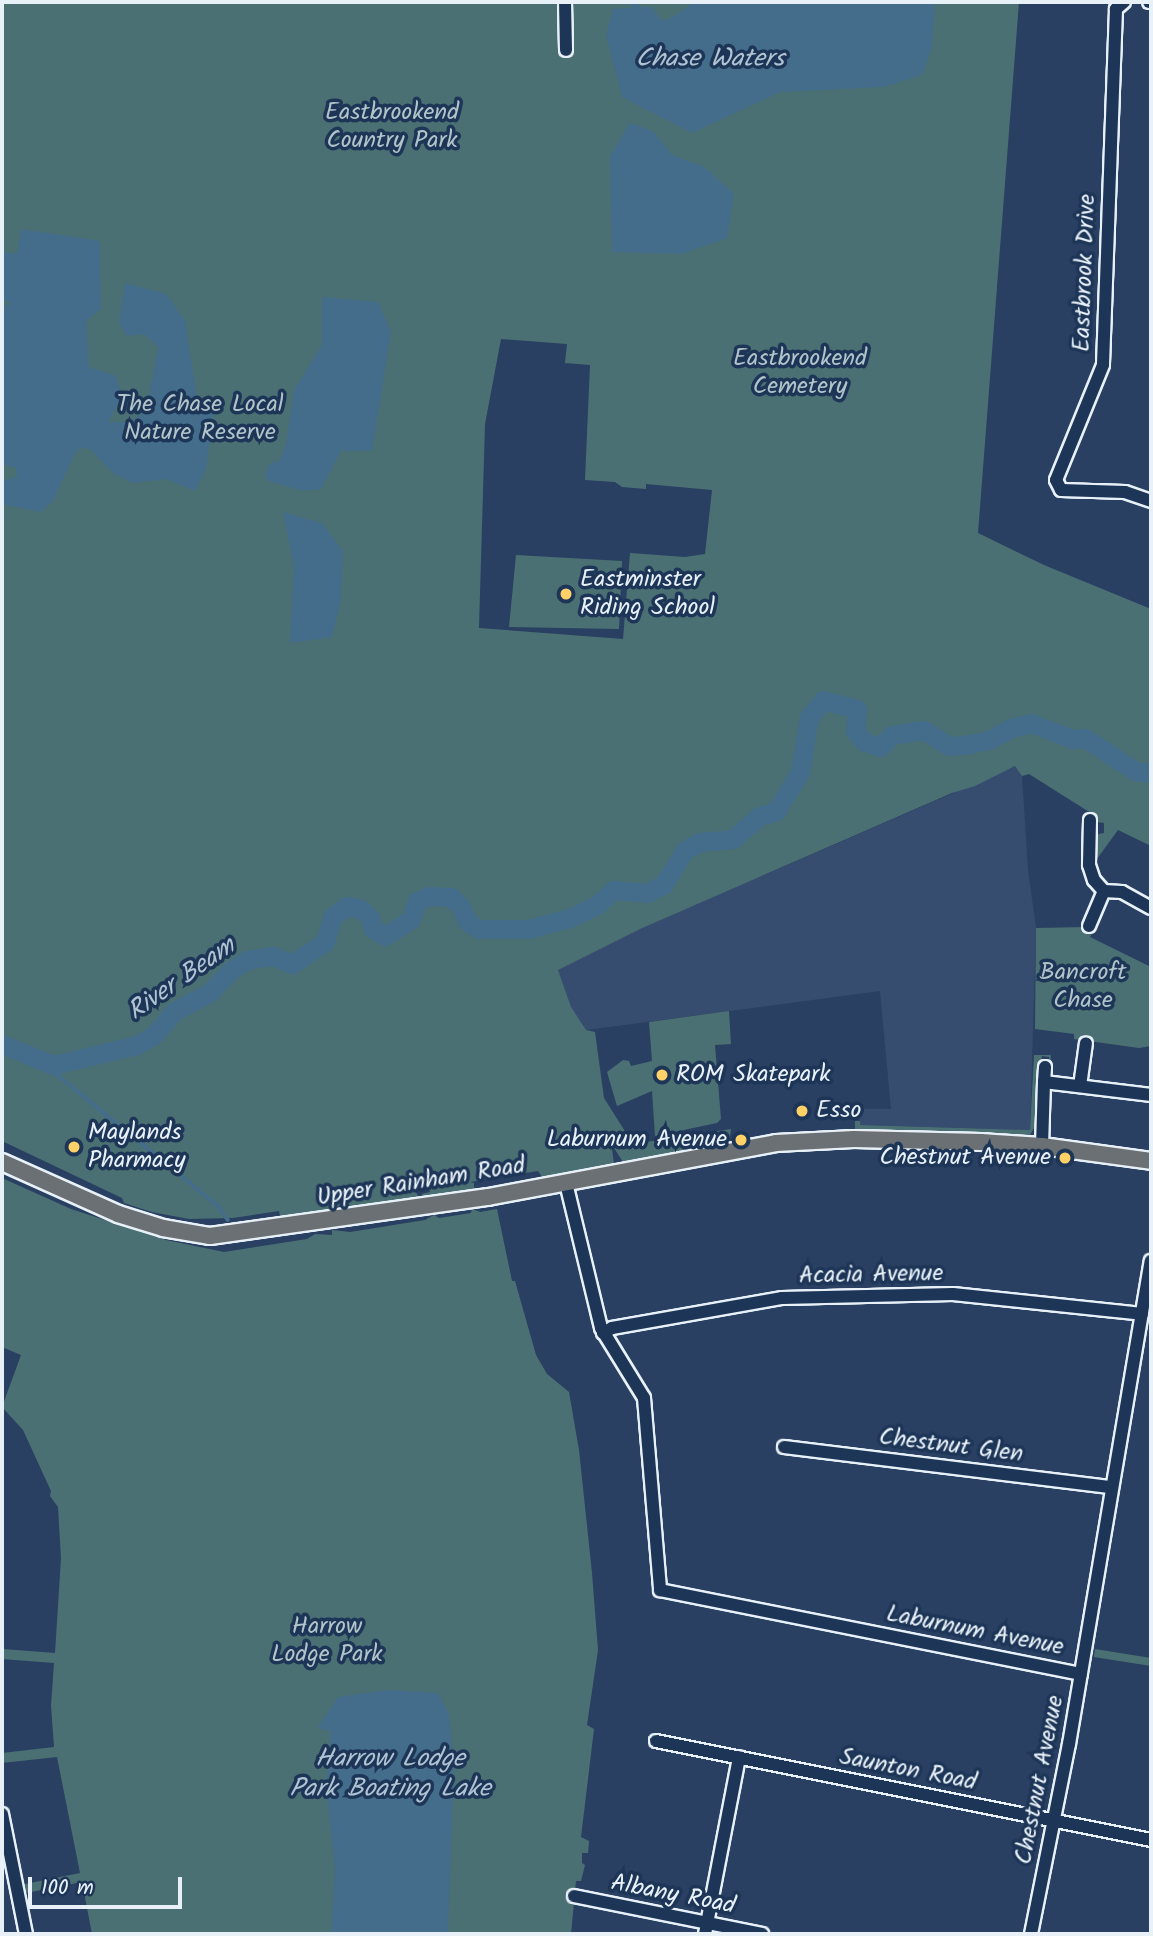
<!DOCTYPE html>
<html>
<head>
<meta charset="utf-8">
<style>
  body { margin:0 }
  #map { position:relative; width:1153px; height:1936px; overflow:hidden; background:#294062; font-family:Kalam,sans-serif }
  div>[style] { position:absolute }
  .built>* { inset:0; background:#374d70 }
  .green>* { inset:0; background:#4b7073 }
  .water>* { inset:0; background:#446d8c }
  .stream>* { height:3.5px; margin:-1.75px; padding:0 1.75px; transform-origin:1.75px; border-radius:1.75px; background:#446d8c }
  .river>* { height:19px; margin:-9.5px; padding:0 9.5px; transform-origin:9.5px; border-radius:9.5px; background:#446d8c }
  .roads { filter:drop-shadow(2px 0 #e8f1f8) drop-shadow(-2px 0 #e8f1f8) drop-shadow(0 2px #e8f1f8) drop-shadow(0 -2px #e8f1f8) }
  .minor>* { height:12px; margin:-6px; padding:0 6px; transform-origin:6px; border-radius:6px; background:#1d3557 }
  .major>* { height:16px; margin:-8px; padding:0 8px; transform-origin:8px; border-radius:8px; background:#6a7074 }
  .dots>* { width:19px; height:19px; translate:-50% -50%; box-sizing:border-box; border:4px solid #1d3557; border-radius:50% }
  span { translate:-50% -50%; white-space:nowrap; text-align:center; line-height:1.15; -webkit-text-stroke:7px #1d3557; paint-order:stroke }
  .park-label { font-size:24px; color:#b1c4c9 }
  .street-label { font-size:24px; color:#e8f1f8 }
  .poi-label { font-size:24px; color:#e8f1f8 }
  .left { translate:0 -50%; text-align:left }
  .right { translate:-100% -50%; text-align:right }
  .water-label { font-size:26px; color:#afc3d2; font-style:italic }
  .frame { position:absolute; inset:0; border:4px solid #e8f1f8; pointer-events:none }
  .scale { position:absolute; left:28px; top:1877px; width:154px; height:32px; box-sizing:border-box; border:4px solid #e8f1f8; border-top:0; padding-left:9px; font-size:21px; line-height:24px; white-space:nowrap; color:#e8f1f8; -webkit-text-stroke:5px #1d3557; paint-order:stroke }
</style>
</head>
<body>
<div id="map">
  <div class="built">
    <i style="clip-path:polygon(1016px 766px,1022px 776px,1028px 870px,1036px 928px,1030px 1130px,860px 1125px,859px 1109px,891px 1109px,880px 991px,579px 1031px,556px 965px)"></i>
  </div>
  <div class="green">
    <i style="clip-path:polygon(evenodd,2px 2px,1019px 2px,978px 533px,1044px 565px,1151px 609px,1151px 846px,1118px 830px,1094px 863px,1094px 835px,1104px 833px,1104px 823px,1097px 822px,1094px 815px,1029px 774px,1022px 776px,1015px 766px,975px 786px,952px 793px,640px 929px,558px 970px,571px 1007px,586px 1030px,595px 1032px,604px 1098px,633px 1144px,731px 1129px,729px 1144px,623px 1162px,611px 1143px,615px 1170px,597px 1167px,545px 1181px,538px 1171px,470px 1182px,474px 1183px,474px 1190px,455px 1196px,421px 1199px,422px 1194px,430px 1192px,428px 1188px,415px 1190px,420px 1201px,390px 1204px,382px 1202px,353px 1210px,346px 1201px,336px 1208px,298px 1216px,280px 1216px,279px 1211px,233px 1218px,189px 1219px,152px 1212px,124px 1203px,122px 1198px,2px 1141px,2px 2px,501px 339px,567px 344px,565px 363px,590px 365px,585px 480px,615px 482px,622px 487px,646px 489px,646px 484px,712px 490px,705px 554px,685px 557px,630px 553px,623px 639px,479px 628px,485px 424px,501px 339px)"></i>
    <i style="clip-path:polygon(516px 555px,622px 561px,619px 629px,509px 627px)"></i>
    <i style="clip-path:polygon(1087px 927px,1093px 931px,1090px 937px,1151px 967px,1151px 1046px,1139px 1048px,1074px 1039px,1074px 1034px,1035px 1029px,1036px 928px)"></i>
    <i style="clip-path:polygon(729px 1011px,731px 1044px,715px 1045px,721px 1119px,717px 1123px,655px 1136px,652px 1091px,617px 1106px,607px 1072px,623px 1060px,629px 1061px,631px 1066px,652px 1061px,649px 1022px)"></i>
    <i style="clip-path:polygon(1034px 1055px,1051px 1055px,1050px 1063px,1049px 1057px,1042px 1056px,1041px 1063px,1038px 1064px,1035px 1126px,1030px 1135px,855px 1129px,855px 1121px,860px 1121px,860px 1125px,1030px 1130px)"></i>
    <i style="clip-path:polygon(2px 1178px,71px 1209px,166px 1240px,224px 1252px,307px 1239px,315px 1234px,332px 1235px,332px 1230px,350px 1232px,425px 1220px,434px 1215px,439px 1218px,471px 1213px,472px 1209px,480px 1212px,497px 1209px,512px 1281px,515px 1281px,536px 1355px,547px 1374px,569px 1392px,579px 1450px,592px 1573px,598px 1650px,587px 1725px,594px 1729px,581px 1837px,589px 1841px,588px 1853px,582px 1853px,582px 1863px,585px 1865px,581px 1881px,576px 1881px,571px 1934px,92px 1934px,82px 1882px,26px 1893px,25px 1884px,80px 1873px,57px 1757px,2px 1763px,2px 1753px,54px 1747px,51px 1706px,54px 1663px,2px 1659px,3px 1649px,55px 1653px,61px 1558px,58px 1507px,50px 1496px,51px 1491px,23px 1430px,2px 1407px,21px 1355px,2px 1347px)"></i>
    <i style="clip-path:polygon(1095px 1649px,1151px 1658px,1151px 1666px,1094px 1657px)"></i>
  </div>
  <div class="water">
    <i style="clip-path:polygon(601px 2px,645px 2px,639px 4px,639px 7px,652px 7px,661px 20px,670px 19px,693px 3px,701px 2px,935px 2px,932px 47px,922px 75px,883px 87px,780px 92px,692px 133px,622px 97px,606px 35px,613px 9px,632px 8px,632px 5px)"></i>
    <i style="clip-path:polygon(630px 123px,653px 131px,672px 155px,704px 167px,734px 194px,727px 238px,681px 254px,612px 252px,610px 156px)"></i>
    <i style="clip-path:polygon(21px 229px,100px 241px,101px 309px,86px 321px,89px 367px,116px 376px,122px 396px,108px 422px,132px 422px,147px 407px,158px 347px,144px 334px,127px 336px,119px 323px,125px 283px,166px 294px,185px 320px,198px 404px,214px 411px,206px 469px,195px 491px,166px 479px,133px 483px,114px 474px,90px 449px,80px 448px,74px 455px,53px 501px,40px 512px,2px 504px,2px 481px,17px 477px,16px 468px,2px 464px,2px 306px,12px 304px,2px 299px,2px 252px,17px 254px)"></i>
    <i style="clip-path:polygon(322px 297px,378px 302px,391px 332px,372px 451px,341px 451px,321px 489px,303px 491px,268px 481px,265px 474px,269px 464px,279px 461px,286px 445px,294px 390px,322px 345px)"></i>
    <i style="clip-path:polygon(283px 512px,322px 523px,343px 551px,341px 600px,332px 637px,290px 643px,294px 566px)"></i>
    <i style="clip-path:polygon(387px 1690px,438px 1693px,449px 1714px,454px 1769px,448px 1934px,409px 1932px,331px 1934px,335px 1869px,326px 1787px,331px 1731px,317px 1728px,338px 1697px)"></i>
  </div>
  <div class="stream">
    <i style="left:33px;top:1055px;width:239px;rotate:39.2deg"></i>
    <i style="left:218px;top:1206px;width:17px;rotate:54deg"></i>
  </div>
  <div class="river">
    <i style="left:2px;top:1044px;width:55px;rotate:22.4deg"></i>
    <i style="left:53px;top:1065px;width:86px;rotate:-13.4deg"></i>
    <i style="left:137px;top:1045px;width:20px;rotate:-30deg"></i>
    <i style="left:154px;top:1035px;width:32px;rotate:-49deg"></i>
    <i style="left:175px;top:1011px;width:40px;rotate:-28deg"></i>
    <i style="left:210px;top:992px;width:30px;rotate:-46deg"></i>
    <i style="left:231px;top:970px;width:19px;rotate:-32deg"></i>
    <i style="left:247px;top:960px;width:26px;rotate:-9deg"></i>
    <i style="left:273px;top:956px;width:21px;rotate:23deg"></i>
    <i style="left:292px;top:964px;width:40px;rotate:-34deg"></i>
    <i style="left:325px;top:942px;width:26px;rotate:-74deg"></i>
    <i style="left:332px;top:917px;width:19px;rotate:-36deg"></i>
    <i style="left:347px;top:906px;width:14px;rotate:12deg"></i>
    <i style="left:361px;top:909px;width:13px;rotate:45deg"></i>
    <i style="left:370px;top:918px;width:11px;rotate:75deg"></i>
    <i style="left:373px;top:929px;width:14px;rotate:30deg"></i>
    <i style="left:385px;top:936px;width:31px;rotate:-33deg"></i>
    <i style="left:411px;top:919px;width:19px;rotate:-72deg"></i>
    <i style="left:417px;top:901px;width:14px;rotate:-21deg"></i>
    <i style="left:430px;top:896px;width:21px;rotate:3deg"></i>
    <i style="left:451px;top:897px;width:14px;rotate:45deg"></i>
    <i style="left:461px;top:907px;width:15px;rotate:67deg"></i>
    <i style="left:467px;top:921px;width:14px;rotate:36deg"></i>
    <i style="left:478px;top:929px;width:50px"></i>
    <i style="left:528px;top:929px;width:43px;rotate:-14.7deg"></i>
    <i style="left:570px;top:918px;width:30px;rotate:-26deg"></i>
    <i style="left:597px;top:905px;width:22px;rotate:-43deg"></i>
    <i style="left:613px;top:890px;width:34px;rotate:5deg"></i>
    <i style="left:647px;top:893px;width:18px;rotate:-27deg"></i>
    <i style="left:663px;top:885px;width:41px;rotate:-57.8deg"></i>
    <i style="left:685px;top:850px;width:17px;rotate:-28deg"></i>
    <i style="left:700px;top:842px;width:33px;rotate:-5deg"></i>
    <i style="left:733px;top:839px;width:35px;rotate:-41deg"></i>
    <i style="left:759px;top:816px;width:18px;rotate:-16deg"></i>
    <i style="left:776px;top:811px;width:46px;rotate:-58.4deg"></i>
    <i style="left:800px;top:772px;width:56px;rotate:-80.7deg"></i>
    <i style="left:809px;top:717px;width:22px;rotate:-51deg"></i>
    <i style="left:823px;top:700px;width:35px;rotate:15deg"></i>
    <i style="left:857px;top:709px;width:22px;rotate:95deg"></i>
    <i style="left:855px;top:731px;width:15px;rotate:48deg"></i>
    <i style="left:865px;top:742px;width:16px;rotate:18deg"></i>
    <i style="left:880px;top:747px;width:17px;rotate:-45deg"></i>
    <i style="left:892px;top:735px;width:32px;rotate:-9deg"></i>
    <i style="left:924px;top:730px;width:30px;rotate:33deg"></i>
    <i style="left:949px;top:746px;width:16px;rotate:-4deg"></i>
    <i style="left:965px;top:745px;width:25px;rotate:-12deg"></i>
    <i style="left:989px;top:740px;width:25px;rotate:-29deg"></i>
    <i style="left:1011px;top:728px;width:21px;rotate:-14deg"></i>
    <i style="left:1031px;top:723px;width:44px;rotate:21.3deg"></i>
    <i style="left:1072px;top:739px;width:13px;rotate:-4deg"></i>
    <i style="left:1085px;top:738px;width:60px;rotate:33.4deg"></i>
    <i style="left:1135px;top:771px;width:16px;rotate:7deg"></i>
  </div>
  <div class="roads">
    <div class="minor">
      <i style="left:565px;top:2px;width:48px;rotate:88.8deg"></i>
      <i style="left:1124px;top:2px;width:11px;rotate:139deg"></i>
      <i style="left:1116px;top:9px;width:356px;rotate:92.1deg"></i>
      <i style="left:1103px;top:365px;width:124px;rotate:112.2deg"></i>
      <i style="left:1056px;top:480px;width:11px;rotate:63deg"></i>
      <i style="left:1061px;top:490px;width:64px;rotate:1.8deg"></i>
      <i style="left:1125px;top:492px;width:28px;rotate:19deg"></i>
      <i style="left:1149px;top:2px;width:2px"></i>
      <i style="left:1090px;top:820px;width:45px;rotate:91.3deg"></i>
      <i style="left:1089px;top:865px;width:16px;rotate:72deg"></i>
      <i style="left:1094px;top:880px;width:15px;rotate:48deg"></i>
      <i style="left:1104px;top:891px;width:18px;rotate:3deg"></i>
      <i style="left:1122px;top:892px;width:33px;rotate:29deg"></i>
      <i style="left:1089px;top:926px;width:38px;rotate:-67deg"></i>
      <i style="left:1044px;top:1082px;width:15px;rotate:-86deg"></i>
      <i style="left:1080px;top:1086px;width:43px;rotate:-82.1deg"></i>
      <i style="left:1042px;top:1146px;width:64px;rotate:-88.2deg"></i>
      <i style="left:1044px;top:1082px;width:108px;rotate:6.9deg"></i>
      <i style="left:566px;top:1183px;width:149px;rotate:76.4deg"></i>
      <i style="left:601px;top:1328px;width:82px;rotate:58.4deg"></i>
      <i style="left:644px;top:1398px;width:193px;rotate:85.2deg"></i>
      <i style="left:660px;top:1590px;width:429px;rotate:11.3deg"></i>
      <i style="left:603px;top:1333px;width:10px;rotate:-29deg"></i>
      <i style="left:612px;top:1328px;width:173px;rotate:-10deg"></i>
      <i style="left:782px;top:1298px;width:171px;rotate:-1.3deg"></i>
      <i style="left:953px;top:1294px;width:190px;rotate:6deg"></i>
      <i style="left:784px;top:1447px;width:330px;rotate:7deg"></i>
      <i style="left:656px;top:1741px;width:505px;rotate:11.31deg"></i>
      <i style="left:2px;top:1814px;width:122px;rotate:78.7deg"></i>
      <i style="left:574px;top:1896px;width:192px;rotate:11.4deg"></i>
      <i style="left:705px;top:1934px;width:180px;rotate:-79.1deg"></i>
      <i style="left:1031px;top:1934px;width:194px;rotate:-78.7deg"></i>
      <i style="left:1069px;top:1744px;width:490px;rotate:-80.4deg"></i>
    </div>
    <div class="major">
      <i style="left:2px;top:1162px;width:127px;rotate:24.1deg"></i>
      <i style="left:118px;top:1214px;width:47px;rotate:17.3deg"></i>
      <i style="left:163px;top:1228px;width:48px;rotate:9.7deg"></i>
      <i style="left:210px;top:1236px;width:281px;rotate:-8deg"></i>
      <i style="left:488px;top:1197px;width:293px;rotate:-10.6deg"></i>
      <i style="left:776px;top:1143px;width:78px;rotate:-2.9deg"></i>
      <i style="left:854px;top:1139px;width:127px;rotate:1.4deg"></i>
      <i style="left:981px;top:1142px;width:61px;rotate:3.8deg"></i>
      <i style="left:1042px;top:1146px;width:110px;rotate:7.8deg"></i>
    </div>
  </div>
  <div class="dots">
    <i style="left:566px;top:594px;background:#ffd166"></i>
    <i style="left:662px;top:1075px;background:#ffd166"></i>
    <i style="left:802px;top:1111px;background:#ffd166"></i>
    <i style="left:741px;top:1140px;background:#ffd166"></i>
    <i style="left:74px;top:1147px;background:#ffd166"></i>
    <i style="left:1065px;top:1158px;background:#ffd166"></i>
  </div>
  <div class="park-label">
    <span style="left:392px;top:127px">Eastbrookend<br>Country Park</span>
    <span style="left:800px;top:373px">Eastbrookend<br>Cemetery</span>
    <span style="left:200px;top:419px">The Chase Local<br>Nature Reserve</span>
    <span style="left:1083px;top:987px">Bancroft<br>Chase</span>
    <span style="left:327px;top:1641px">Harrow<br>Lodge Park</span>
  </div>
  <div class="street-label">
    <span style="left:1085px;top:273px;rotate:-88deg">Eastbrook Drive</span>
    <span style="left:421px;top:1182px;rotate:-9deg">Upper Rainham Road</span>
    <span style="left:871px;top:1275px;rotate:-1deg">Acacia Avenue</span>
    <span style="left:951px;top:1446px;rotate:7deg">Chestnut Glen</span>
    <span style="left:975px;top:1631px;rotate:11deg">Laburnum Avenue</span>
    <span style="left:908px;top:1770px;rotate:11deg">Saunton Road</span>
    <span style="left:1040px;top:1780px;rotate:-79deg">Chestnut Avenue</span>
    <span style="left:673px;top:1895px;rotate:11deg">Albany Road</span>
  </div>
  <div class="poi-label">
    <span class="left" style="left:580px;top:594px">Eastminster<br>Riding School</span>
    <span class="left" style="left:676px;top:1075px">ROM Skatepark</span>
    <span class="left" style="left:816px;top:1111px">Esso</span>
    <span class="left" style="left:88px;top:1147px">Maylands<br>Pharmacy</span>
    <span class="right" style="left:727px;top:1140px">Laburnum Avenue</span>
    <span class="right" style="left:1051px;top:1158px">Chestnut Avenue</span>
  </div>
  <div class="water-label">
    <span style="left:710px;top:60px">Chase Waters</span>
    <span style="left:182px;top:980px;rotate:-35deg">River Beam</span>
    <span style="left:390px;top:1775px">Harrow Lodge<br>Park Boating Lake</span>
  </div>
  <div class="frame"></div>
  <div class="scale">100 m</div>
</div>
</body>
</html>
